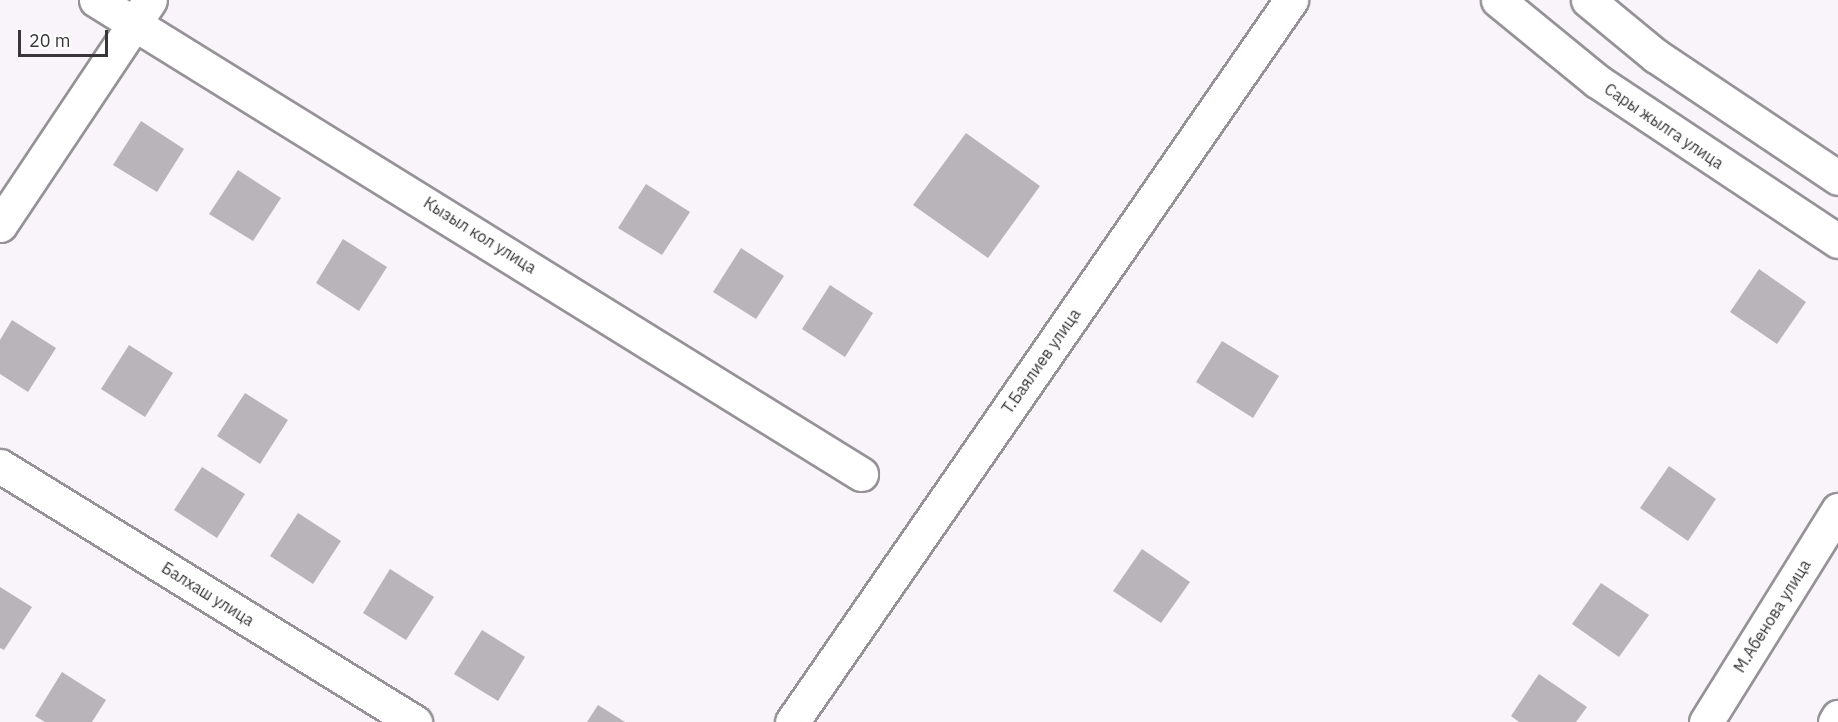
<!DOCTYPE html>
<html>
<head>
<meta charset="utf-8">
<style>
  body { margin:0 }
  #map { position:relative; width:1838px; height:722px; overflow:hidden; background:#f8f4fa; font-family:"IBM Plex Sans",sans-serif }
  div>[style] { position:absolute }
  .building>* { inset:0; background:#b8b4ba }
  .roads { filter:drop-shadow(2px 0 #969298) drop-shadow(-2px 0 #969298) drop-shadow(0 2px #969298) drop-shadow(0 -2px #969298) }
  .minor>* { height:33px; margin:-16.5px; padding:0 16.5px; transform-origin:16.5px; border-radius:16.5px; background:#fff }
  .secondary>* { height:33px; margin:-16.5px; padding:0 16.5px; transform-origin:16.5px; border-radius:16.5px; background:#fff }
  span { translate:-50% -50%; white-space:nowrap; text-align:center; line-height:1.15; -webkit-text-stroke:5px #fff; paint-order:stroke }
  .street-label { font-size:16px; color:#383639 }
  .scale { position:absolute; left:18px; top:30px; width:90px; height:27px; box-sizing:border-box; border:3px solid #383639; border-top:0; padding-left:8px; font-size:18px; line-height:21px; white-space:nowrap; color:#383639; -webkit-text-stroke:4px #fff; paint-order:stroke }
</style>
</head>
<body>
<div id="map">
  <div class="building">
    <i style="clip-path:polygon(141px 121px,184px 149px,157px 192px,113px 165px)"></i>
    <i style="clip-path:polygon(966px 133px,1040px 186px,988px 258px,913px 205px)"></i>
    <i style="clip-path:polygon(238px 170px,281px 198px,253px 241px,209px 214px)"></i>
    <i style="clip-path:polygon(646px 184px,690px 212px,662px 255px,618px 228px)"></i>
    <i style="clip-path:polygon(343px 239px,387px 267px,359px 311px,316px 283px)"></i>
    <i style="clip-path:polygon(741px 248px,784px 276px,756px 319px,713px 292px)"></i>
    <i style="clip-path:polygon(1759px 269px,1806px 302px,1777px 344px,1730px 312px)"></i>
    <i style="clip-path:polygon(830px 285px,873px 313px,845px 357px,802px 329px)"></i>
    <i style="clip-path:polygon(12px 320px,56px 348px,28px 392px,0 374px,0 340px)"></i>
    <i style="clip-path:polygon(1222px 341px,1279px 376px,1253px 418px,1196px 382px)"></i>
    <i style="clip-path:polygon(129px 345px,173px 373px,145px 417px,101px 389px)"></i>
    <i style="clip-path:polygon(245px 393px,288px 420px,260px 464px,217px 436px)"></i>
    <i style="clip-path:polygon(1669px 466px,1716px 499px,1688px 541px,1640px 508px)"></i>
    <i style="clip-path:polygon(202px 467px,245px 494px,217px 538px,174px 510px)"></i>
    <i style="clip-path:polygon(298px 513px,341px 541px,313px 584px,270px 556px)"></i>
    <i style="clip-path:polygon(1142px 549px,1190px 582px,1161px 623px,1113px 591px)"></i>
    <i style="clip-path:polygon(390px 569px,434px 597px,406px 640px,363px 613px)"></i>
    <i style="clip-path:polygon(1601px 583px,1649px 615px,1619px 657px,1572px 624px)"></i>
    <i style="clip-path:polygon(0 587px,32px 607px,4px 650px,0 648px)"></i>
    <i style="clip-path:polygon(482px 630px,525px 657px,498px 701px,454px 674px)"></i>
    <i style="clip-path:polygon(62px 672px,106px 700px,92px 722px,45px 722px,35px 716px)"></i>
    <i style="clip-path:polygon(1539px 674px,1587px 707px,1576px 722px,1519px 722px,1511px 716px)"></i>
    <i style="clip-path:polygon(598px 705px,625px 722px,587px 722px)"></i>
  </div>
  <div class="roads">
    <div class="minor">
      <i style="left:96px;top:0;width:900px;rotate:31.78deg"></i>
      <i style="left:0;top:225px;width:270px;rotate:-56.3deg"></i>
      <i style="left:0;top:466px;width:488px;rotate:31.7deg"></i>
      <i style="left:792px;top:722px;width:878px;rotate:-55.35deg"></i>
      <i style="left:1835px;top:722px;width:6px;rotate:-59deg"></i>
    </div>
    <div class="secondary">
      <i style="left:1498px;top:0;width:128px;rotate:39.3deg"></i>
      <i style="left:1597px;top:81px;width:289px;rotate:33.6deg"></i>
      <i style="left:1588px;top:0;width:88px;rotate:39.5deg"></i>
      <i style="left:1656px;top:56px;width:219px;rotate:33.8deg"></i>
      <i style="left:1706px;top:722px;width:250px;rotate:-58.1deg"></i>
    </div>
  </div>
  <div class="street-label">
    <span style="left:1664px;top:126px;rotate:34deg">Сары жылга улица</span>
    <span style="left:480px;top:235px;rotate:32deg">Кызыл кол улица</span>
    <span style="left:1041px;top:361px;rotate:-55deg">Т.Баялиев улица</span>
    <span style="left:208px;top:594px;rotate:32deg">Балхаш улица</span>
    <span style="left:1772px;top:616px;rotate:-58deg">М.Абенова улица</span>
  </div>
  <div class="scale">20 m</div>
</div>
</body>
</html>
